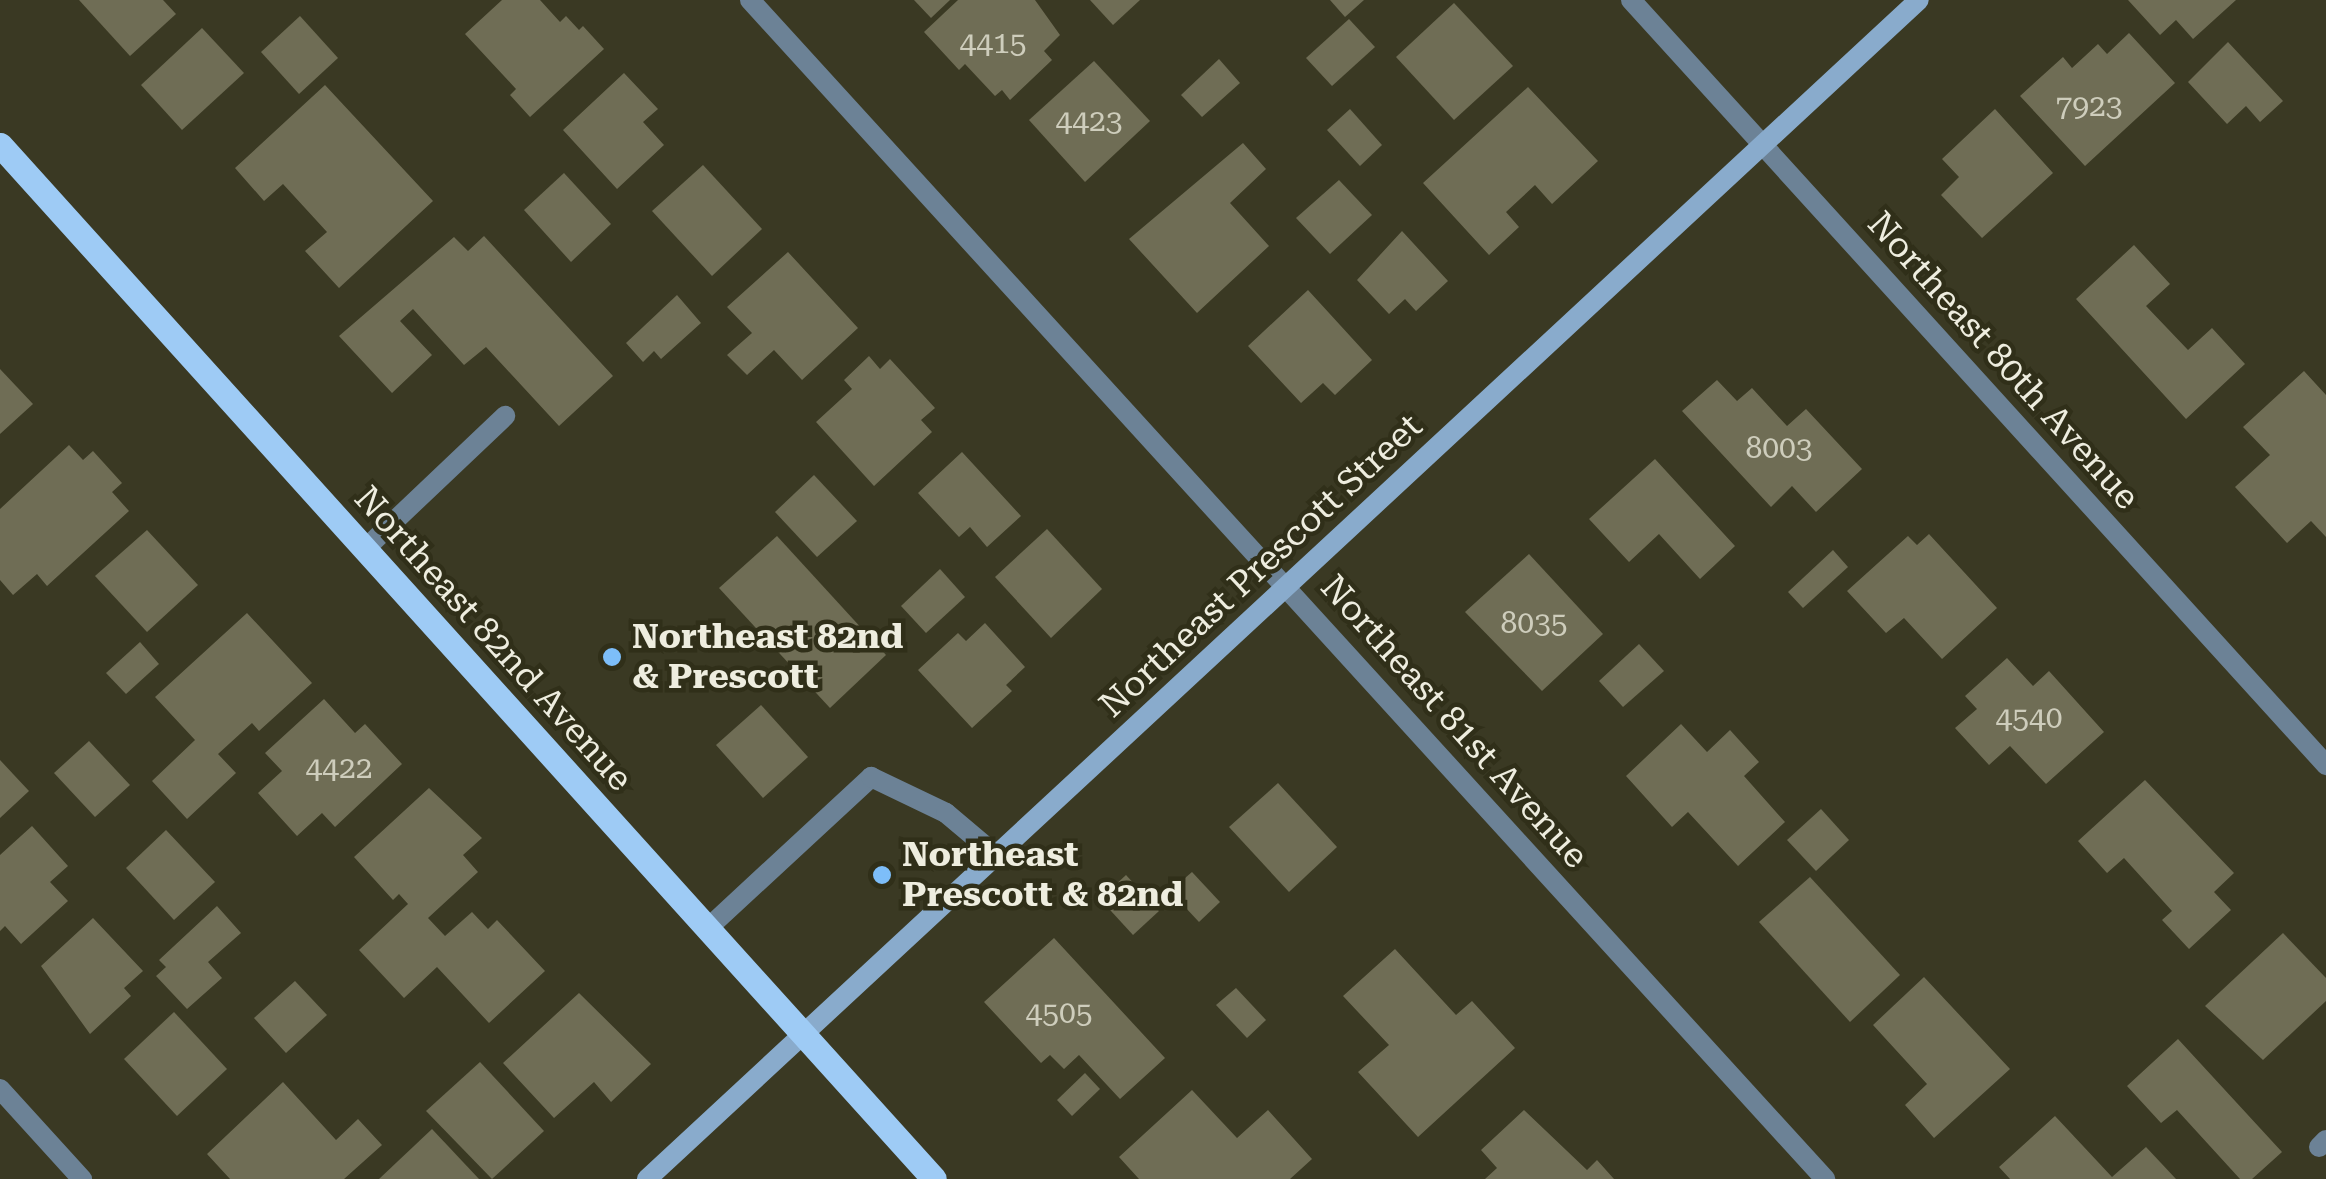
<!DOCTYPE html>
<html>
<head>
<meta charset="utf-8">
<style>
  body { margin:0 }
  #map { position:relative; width:2326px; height:1179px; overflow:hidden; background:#3a3923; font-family:"Roboto Serif",serif }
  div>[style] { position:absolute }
  .building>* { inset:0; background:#6f6d55 }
  .lane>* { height:20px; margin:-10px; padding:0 10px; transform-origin:10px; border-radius:10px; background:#6c8296 }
  .street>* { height:20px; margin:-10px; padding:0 10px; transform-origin:10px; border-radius:10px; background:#6c8296 }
  .secondary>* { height:20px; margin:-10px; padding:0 10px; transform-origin:10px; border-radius:10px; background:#89abcc }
  .primary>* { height:25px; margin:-12.5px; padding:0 12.5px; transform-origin:12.5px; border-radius:12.5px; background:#9ecbf5 }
  .dots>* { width:28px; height:28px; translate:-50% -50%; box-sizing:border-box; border:5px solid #302f19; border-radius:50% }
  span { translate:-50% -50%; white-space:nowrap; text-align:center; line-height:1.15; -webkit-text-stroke:9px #302f19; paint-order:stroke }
  .number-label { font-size:30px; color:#cecdbc }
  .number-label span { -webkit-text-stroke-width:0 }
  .street-label { font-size:35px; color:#eeeddf }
  .poi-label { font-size:35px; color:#eeeddf; font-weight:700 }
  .left { translate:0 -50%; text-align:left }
</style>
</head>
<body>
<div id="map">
  <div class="building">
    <i style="clip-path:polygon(79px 0,163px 0,176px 14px,130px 56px)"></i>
    <i style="clip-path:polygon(502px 0,540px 0,560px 22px,566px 16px,579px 30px,583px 26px,604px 49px,530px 117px,510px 95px,516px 89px,465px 34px)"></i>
    <i style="clip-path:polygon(914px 0,950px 0,931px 18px)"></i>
    <i style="clip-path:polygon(958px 0,1035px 0,1060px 35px,1044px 51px,1052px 60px,1010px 100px,1002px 90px,995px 96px,965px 64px,959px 70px,924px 32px)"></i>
    <i style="clip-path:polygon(1090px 0,1140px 0,1113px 25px)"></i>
    <i style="clip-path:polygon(1330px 0,1364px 0,1345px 17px)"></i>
    <i style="clip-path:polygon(2128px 0,2236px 0,2193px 39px,2176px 20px,2160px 35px)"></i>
    <i style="clip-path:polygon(1454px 3px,1513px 66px,1454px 120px,1396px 57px)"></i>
    <i style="clip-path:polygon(300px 16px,338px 58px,299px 94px,261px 52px)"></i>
    <i style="clip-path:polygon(1349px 19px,1375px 47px,1332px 86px,1306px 58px)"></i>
    <i style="clip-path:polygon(202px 28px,244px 73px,182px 130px,141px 85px)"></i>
    <i style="clip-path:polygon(2129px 33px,2175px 83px,2085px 166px,2020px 96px,2063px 57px,2072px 68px,2098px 44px,2107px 54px)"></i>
    <i style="clip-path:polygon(2228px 42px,2283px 101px,2260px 122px,2246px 106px,2227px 124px,2188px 82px)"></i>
    <i style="clip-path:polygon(1219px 59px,1240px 83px,1202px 117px,1181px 95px)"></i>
    <i style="clip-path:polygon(1094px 61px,1150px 121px,1085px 182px,1029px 120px)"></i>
    <i style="clip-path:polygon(624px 73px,658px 109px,643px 122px,664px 145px,617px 189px,563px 130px)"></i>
    <i style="clip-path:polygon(325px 85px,433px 201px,339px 288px,305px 251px,327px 232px,283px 184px,264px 201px,235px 168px)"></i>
    <i style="clip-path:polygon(1528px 87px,1598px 161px,1552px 204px,1535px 185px,1506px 212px,1519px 227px,1489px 255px,1423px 183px)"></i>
    <i style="clip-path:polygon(1350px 109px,1382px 145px,1360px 166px,1327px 130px)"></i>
    <i style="clip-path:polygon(1995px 109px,2053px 173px,1982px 238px,1941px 195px,1959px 177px,1942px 159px)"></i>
    <i style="clip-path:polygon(1243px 143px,1266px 169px,1230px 203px,1269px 246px,1197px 313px,1129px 239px)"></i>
    <i style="clip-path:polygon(703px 165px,762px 229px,712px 276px,652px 211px)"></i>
    <i style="clip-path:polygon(564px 173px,611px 224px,571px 262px,524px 210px)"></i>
    <i style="clip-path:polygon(1339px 180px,1372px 215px,1330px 254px,1296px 218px)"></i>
    <i style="clip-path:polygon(1402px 231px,1448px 281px,1416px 311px,1405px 299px,1389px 314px,1357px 280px)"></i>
    <i style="clip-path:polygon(484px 236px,613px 376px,559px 426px,486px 347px,464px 365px,413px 309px,400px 321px,432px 355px,392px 393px,339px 336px,454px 237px,468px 251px)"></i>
    <i style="clip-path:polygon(2134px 245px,2170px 284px,2146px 306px,2188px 350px,2212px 328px,2245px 364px,2186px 419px,2076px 299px)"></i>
    <i style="clip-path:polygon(788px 252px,858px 328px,802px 380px,774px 350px,747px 375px,727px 355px,752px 333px,727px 307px)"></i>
    <i style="clip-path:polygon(1308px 290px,1372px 360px,1335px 395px,1323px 383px,1301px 403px,1248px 346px)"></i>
    <i style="clip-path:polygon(677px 295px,701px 323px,661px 359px,654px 351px,643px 362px,626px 343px)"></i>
    <i style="clip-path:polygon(869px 356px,880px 369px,890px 359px,935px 408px,921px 420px,932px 432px,874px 486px,816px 422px,852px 389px,844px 380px)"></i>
    <i style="clip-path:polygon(0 369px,33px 404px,0 434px)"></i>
    <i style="clip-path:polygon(2304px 371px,2326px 395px,2326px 537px,2311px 521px,2287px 543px,2235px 487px,2270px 455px,2243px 427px)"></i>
    <i style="clip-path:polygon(1717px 380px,1737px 401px,1752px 388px,1787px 426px,1806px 409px,1862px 469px,1816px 512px,1792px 486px,1771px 507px,1682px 411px)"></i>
    <i style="clip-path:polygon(69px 445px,83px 460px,93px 451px,122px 483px,112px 492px,129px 511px,47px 586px,37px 574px,13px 595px,0 580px,0 509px)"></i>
    <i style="clip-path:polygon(962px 452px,1021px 516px,987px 547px,970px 527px,959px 537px,918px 493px)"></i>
    <i style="clip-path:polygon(1655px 459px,1735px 546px,1700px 579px,1659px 534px,1629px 562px,1589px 519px)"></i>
    <i style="clip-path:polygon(814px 475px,857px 521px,817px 557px,775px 512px)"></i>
    <i style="clip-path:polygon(1047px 529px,1102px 589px,1051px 638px,995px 577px)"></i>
    <i style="clip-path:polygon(147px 530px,198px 585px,147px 632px,95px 576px)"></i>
    <i style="clip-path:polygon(1929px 534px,1997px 608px,1942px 659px,1904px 618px,1886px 633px,1847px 591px,1908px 536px,1917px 545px)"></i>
    <i style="clip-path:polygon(777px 536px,886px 655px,830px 708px,719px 588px)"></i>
    <i style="clip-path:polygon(1833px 550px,1848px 567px,1803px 608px,1788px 592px)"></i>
    <i style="clip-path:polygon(1529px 554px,1603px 634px,1542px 691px,1465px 612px)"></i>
    <i style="clip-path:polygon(940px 569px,965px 597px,926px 633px,901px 606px)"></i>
    <i style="clip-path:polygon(247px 613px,312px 683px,259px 731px,252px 723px,218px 754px,236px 773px,187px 819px,152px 781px,195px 740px,155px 697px)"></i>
    <i style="clip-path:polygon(985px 623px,1025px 667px,1006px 685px,1012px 691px,972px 728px,918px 670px,958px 633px,966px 641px)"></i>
    <i style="clip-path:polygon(140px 642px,159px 664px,126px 694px,106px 673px)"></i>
    <i style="clip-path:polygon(1639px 644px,1664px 671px,1623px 707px,1599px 681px)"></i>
    <i style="clip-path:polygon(2007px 658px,2033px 686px,2049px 671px,2104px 732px,2046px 784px,2010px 746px,1989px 765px,1955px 728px,1977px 709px,1965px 696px)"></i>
    <i style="clip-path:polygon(324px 699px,355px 733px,365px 724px,402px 764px,335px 827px,322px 813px,297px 836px,258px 793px,282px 771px,265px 753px)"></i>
    <i style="clip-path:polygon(761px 705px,808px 757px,763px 798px,716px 745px)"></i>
    <i style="clip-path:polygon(1681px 724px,1707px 752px,1730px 730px,1759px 762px,1744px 776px,1785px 822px,1738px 866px,1688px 812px,1672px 827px,1626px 776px)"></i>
    <i style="clip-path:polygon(89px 741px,130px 785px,95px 817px,54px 773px)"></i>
    <i style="clip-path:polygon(0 760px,29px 791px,0 818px)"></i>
    <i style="clip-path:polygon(2145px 780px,2234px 873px,2214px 892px,2231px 910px,2189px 949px,2162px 920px,2172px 911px,2124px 858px,2107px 873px,2078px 841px)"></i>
    <i style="clip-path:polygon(1278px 783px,1337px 847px,1289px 892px,1229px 827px)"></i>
    <i style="clip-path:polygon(429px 788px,482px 838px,463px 855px,478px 872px,428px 918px,445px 936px,472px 912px,488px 929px,497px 920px,545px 971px,489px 1023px,437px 967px,404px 998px,359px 950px,408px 904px,399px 894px,393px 900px,354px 857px)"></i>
    <i style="clip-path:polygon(1821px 809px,1849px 840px,1816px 871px,1787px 840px)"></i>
    <i style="clip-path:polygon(32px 826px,68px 866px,50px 882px,68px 901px,21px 944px,5px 926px,0 931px,0 855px)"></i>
    <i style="clip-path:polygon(166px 830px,215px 882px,174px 920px,126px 868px)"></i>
    <i style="clip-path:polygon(1192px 872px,1220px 902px,1199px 922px,1170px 891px)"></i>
    <i style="clip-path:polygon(1126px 875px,1159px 911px,1133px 935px,1100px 899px)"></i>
    <i style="clip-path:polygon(1810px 877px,1900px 975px,1850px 1022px,1759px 922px)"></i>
    <i style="clip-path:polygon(217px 906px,241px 933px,208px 962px,222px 978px,187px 1009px,156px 976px,166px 967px,159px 960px)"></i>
    <i style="clip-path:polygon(93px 918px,143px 971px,124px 988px,131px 996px,90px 1034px,41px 966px)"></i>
    <i style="clip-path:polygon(2283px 933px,2326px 978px,2326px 1001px,2263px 1060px,2205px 1006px)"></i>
    <i style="clip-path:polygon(1054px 938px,1165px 1058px,1120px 1099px,1079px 1055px,1064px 1069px,1050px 1055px,1041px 1063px,984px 1002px)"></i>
    <i style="clip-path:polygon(1395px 949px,1456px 1015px,1472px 1001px,1515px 1048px,1418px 1137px,1358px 1072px,1389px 1045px,1343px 996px)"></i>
    <i style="clip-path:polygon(1924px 977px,2010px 1069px,1934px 1138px,1905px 1105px,1927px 1084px,1873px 1025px)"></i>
    <i style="clip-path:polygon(295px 981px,327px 1015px,286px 1053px,254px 1018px)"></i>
    <i style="clip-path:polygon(1236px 988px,1266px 1020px,1247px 1038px,1216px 1005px)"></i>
    <i style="clip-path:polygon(579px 993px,651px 1064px,611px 1102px,594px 1082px,554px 1118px,503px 1063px)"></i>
    <i style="clip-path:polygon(174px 1012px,227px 1069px,177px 1116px,124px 1059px)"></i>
    <i style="clip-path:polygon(2178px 1039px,2282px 1152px,2252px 1179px,2240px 1179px,2177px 1110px,2161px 1123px,2127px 1086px)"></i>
    <i style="clip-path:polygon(480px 1062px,544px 1131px,492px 1179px,426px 1111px)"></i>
    <i style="clip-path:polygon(1085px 1073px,1100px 1089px,1072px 1116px,1057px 1100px)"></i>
    <i style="clip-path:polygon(283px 1082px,336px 1140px,358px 1119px,382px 1145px,344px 1179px,230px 1179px,207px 1154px)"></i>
    <i style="clip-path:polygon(1192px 1090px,1237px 1138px,1268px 1110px,1312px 1159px,1290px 1179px,1139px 1179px,1119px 1157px)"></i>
    <i style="clip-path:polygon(1524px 1110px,1587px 1170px,1597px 1160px,1614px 1179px,1485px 1179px,1497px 1168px,1481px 1150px)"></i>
    <i style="clip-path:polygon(2055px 1116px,2112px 1177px,2146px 1147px,2176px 1179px,2010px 1179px,1999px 1167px)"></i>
    <i style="clip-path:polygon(432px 1129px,479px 1179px,379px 1179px)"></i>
  </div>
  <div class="lane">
    <i style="left:366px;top:548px;width:192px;rotate:-43.5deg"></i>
    <i style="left:707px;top:929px;width:224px;rotate:-42.8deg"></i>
    <i style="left:871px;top:777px;width:83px;rotate:25.6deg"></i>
    <i style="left:946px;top:813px;width:67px;rotate:40.1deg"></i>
  </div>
  <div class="street">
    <i style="left:750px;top:0;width:1596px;rotate:47.64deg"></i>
    <i style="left:1631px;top:0;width:1034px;rotate:47.74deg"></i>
    <i style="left:0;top:1089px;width:122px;rotate:47.7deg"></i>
    <i style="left:2319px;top:1147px;width:10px;rotate:-45deg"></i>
  </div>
  <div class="secondary">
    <i style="left:647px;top:1179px;width:1734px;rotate:-42.83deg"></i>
  </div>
  <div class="primary">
    <i style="left:0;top:145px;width:1393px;rotate:47.91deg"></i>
  </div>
  <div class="dots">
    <i style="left:612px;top:657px;background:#7dbef9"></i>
    <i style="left:882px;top:875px;background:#7dbef9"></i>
  </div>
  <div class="number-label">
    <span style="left:993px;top:43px">4415</span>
    <span style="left:2089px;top:106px">7923</span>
    <span style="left:1089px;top:121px">4423</span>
    <span style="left:1779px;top:448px">8003</span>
    <span style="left:1534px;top:623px">8035</span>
    <span style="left:2029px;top:718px">4540</span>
    <span style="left:339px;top:768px">4422</span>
    <span style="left:1059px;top:1013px">4505</span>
  </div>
  <div class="street-label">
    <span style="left:2003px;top:361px;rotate:48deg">Northeast 80th Avenue</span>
    <span style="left:1261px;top:566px;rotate:-43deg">Northeast Prescott Street</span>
    <span style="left:493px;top:639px;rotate:48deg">Northeast 82nd Avenue</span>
    <span style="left:1454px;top:722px;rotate:48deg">Northeast 81st Avenue</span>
  </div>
  <div class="poi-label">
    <span class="left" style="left:632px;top:657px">Northeast 82nd<br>&amp; Prescott</span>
    <span class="left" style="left:902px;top:875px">Northeast<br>Prescott &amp; 82nd</span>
  </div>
</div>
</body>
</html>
